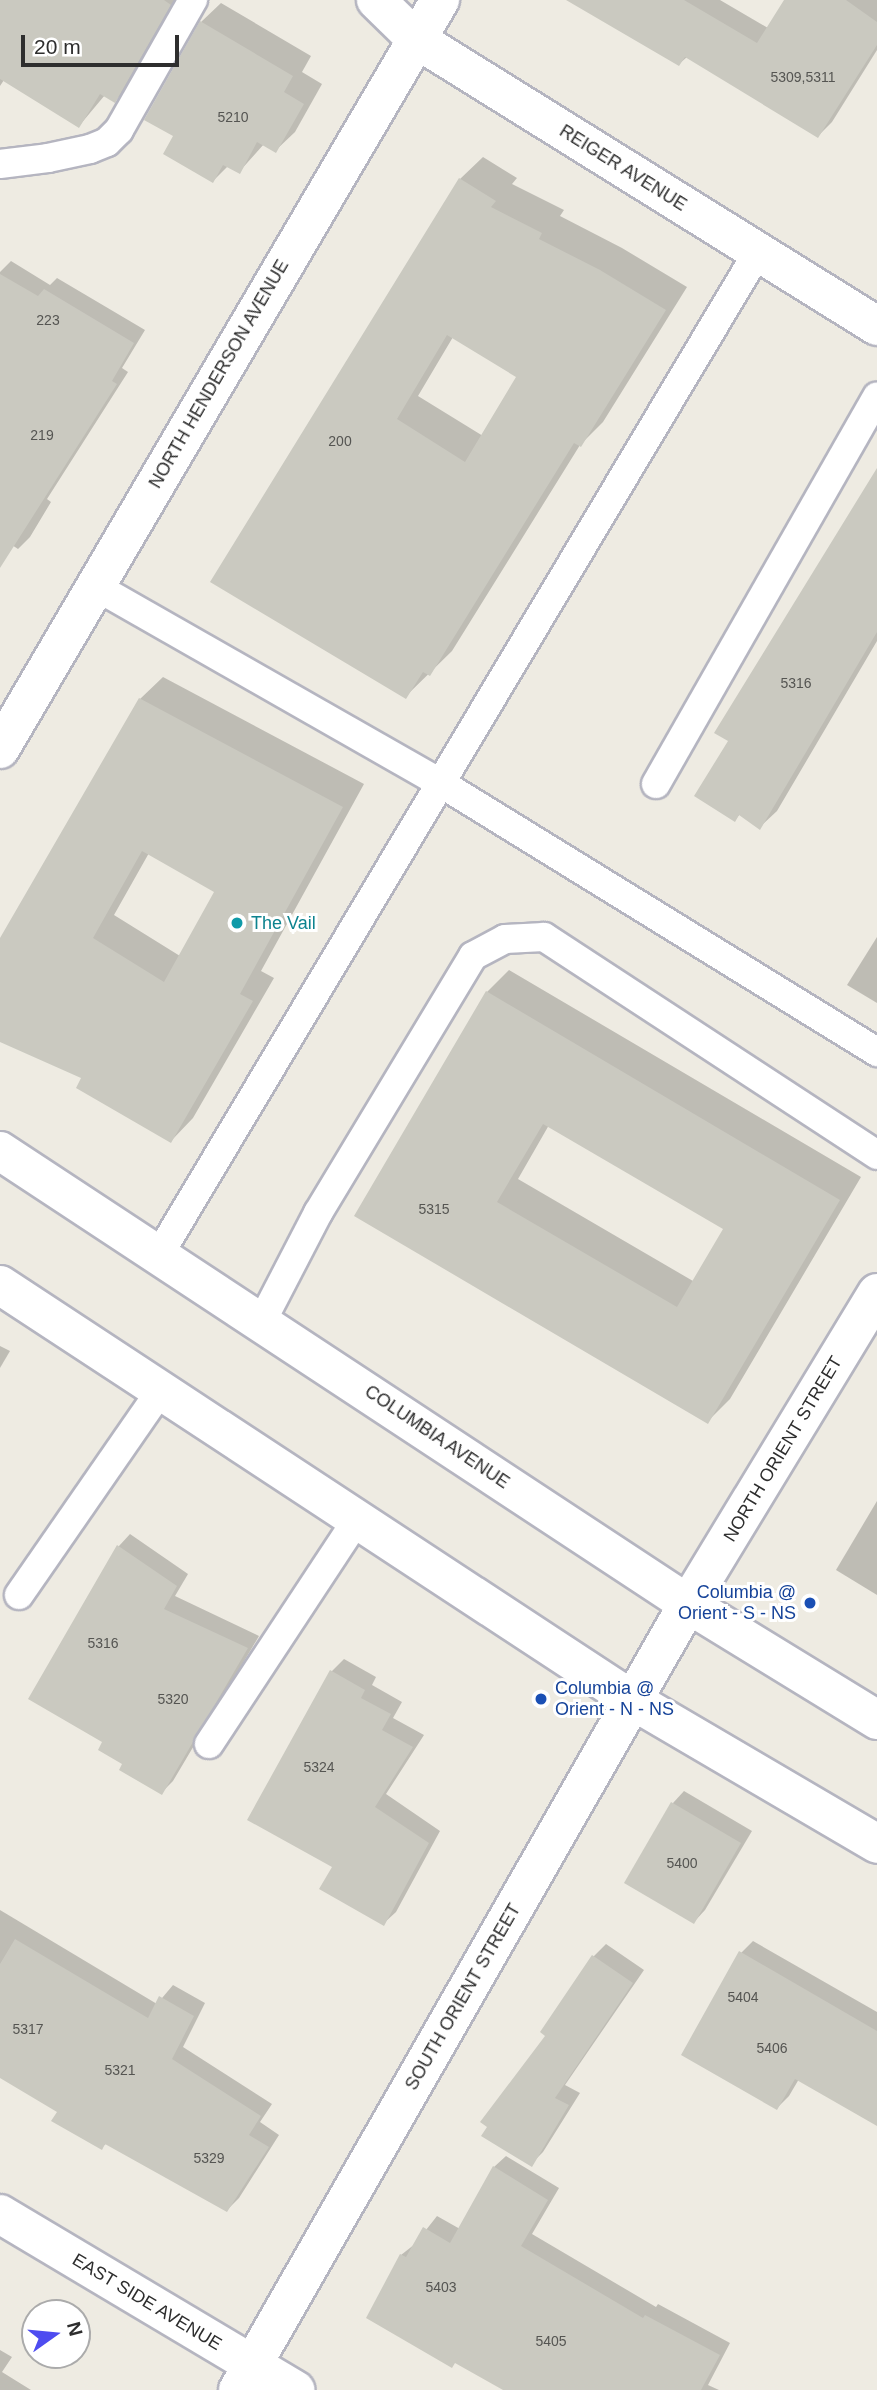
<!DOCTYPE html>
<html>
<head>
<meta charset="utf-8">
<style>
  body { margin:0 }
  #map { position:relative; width:877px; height:2390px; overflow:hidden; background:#eeebe2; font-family:Arial,sans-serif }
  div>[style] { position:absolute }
  .shadow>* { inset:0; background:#0003 }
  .building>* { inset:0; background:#cac9c0 }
  .roads { filter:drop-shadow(2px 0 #b5b5c0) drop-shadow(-2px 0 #b5b5c0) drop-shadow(0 2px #b5b5c0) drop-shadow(0 -2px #b5b5c0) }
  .lane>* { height:28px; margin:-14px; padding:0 14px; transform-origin:14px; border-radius:14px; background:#fff }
  .street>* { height:38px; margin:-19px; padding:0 19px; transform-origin:19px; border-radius:19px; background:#fff }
  .secondary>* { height:38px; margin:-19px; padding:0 19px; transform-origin:19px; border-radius:19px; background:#fff }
  .dots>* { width:19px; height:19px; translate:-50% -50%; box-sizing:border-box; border:4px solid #fff; border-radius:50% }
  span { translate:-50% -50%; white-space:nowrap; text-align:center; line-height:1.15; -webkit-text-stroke:6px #fff; paint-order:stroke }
  .number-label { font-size:14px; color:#555552 }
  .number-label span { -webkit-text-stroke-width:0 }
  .street-label { font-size:18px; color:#2e2e2e }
  .culture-label { font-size:18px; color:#0d838f }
  .left { translate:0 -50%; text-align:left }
  .transit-label { font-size:18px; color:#164399 }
  .right { translate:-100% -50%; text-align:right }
  .north { position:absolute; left:21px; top:2299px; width:70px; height:70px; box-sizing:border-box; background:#fff; border:2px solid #ababab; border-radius:50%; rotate:75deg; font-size:19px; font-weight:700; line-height:28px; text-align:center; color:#2e2e2e }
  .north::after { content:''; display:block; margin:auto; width:24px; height:32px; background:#4e4cf0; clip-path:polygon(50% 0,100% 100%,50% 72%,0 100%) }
  .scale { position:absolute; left:21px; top:35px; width:158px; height:32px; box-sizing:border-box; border:4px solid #2e2e2e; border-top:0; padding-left:9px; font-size:21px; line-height:24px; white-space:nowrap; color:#2e2e2e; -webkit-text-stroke:5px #fff; paint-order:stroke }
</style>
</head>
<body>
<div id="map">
  <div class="shadow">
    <i style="clip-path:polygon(0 0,181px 0,135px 81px,115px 101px,105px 95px,79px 126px,4px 80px,0 86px)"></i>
    <i style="clip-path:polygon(570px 0,720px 0,768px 28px,786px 0,877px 0,877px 50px,832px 122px,818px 136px,687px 57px,679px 64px)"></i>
    <i style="clip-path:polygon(221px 3px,311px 56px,302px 72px,322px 84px,295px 132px,275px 151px,264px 144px,239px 172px,228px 166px,213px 181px,176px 136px,201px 22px)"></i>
    <i style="clip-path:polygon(evenodd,483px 157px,517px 178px,512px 184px,564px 210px,560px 216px,622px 248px,687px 287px,603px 422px,580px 445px,452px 651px,405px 697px,212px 581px,460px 179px,483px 157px,453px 337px,519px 376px,483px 436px,418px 396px,453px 337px)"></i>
    <i style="clip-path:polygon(11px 261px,50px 285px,57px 278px,145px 330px,122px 368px,128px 372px,47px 499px,51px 502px,30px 537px,18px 549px,9px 543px,0 560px,0 272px)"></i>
    <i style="clip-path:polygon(877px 471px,877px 641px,777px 811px,760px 827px,740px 814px,735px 820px,730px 740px)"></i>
    <i style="clip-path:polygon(evenodd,163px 677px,364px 784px,261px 971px,274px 978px,193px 1118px,171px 1141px,84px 1077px,0 1036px,0 941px,140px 699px,163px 677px,149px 853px,216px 891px,180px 956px,114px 915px,149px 853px)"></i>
    <i style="clip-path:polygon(877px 937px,877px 1003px,847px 985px)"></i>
    <i style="clip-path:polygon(evenodd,509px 970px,861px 1177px,730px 1399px,707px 1422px,356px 1216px,487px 992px,509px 970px,549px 1125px,726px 1229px,693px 1281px,518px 1179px,549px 1125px)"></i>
    <i style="clip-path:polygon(0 1346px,10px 1351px,0 1368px)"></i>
    <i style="clip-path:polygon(877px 1501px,877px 1595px,836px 1570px)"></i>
    <i style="clip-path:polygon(130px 1534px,188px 1574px,175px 1596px,259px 1636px,173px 1781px,161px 1793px,105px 1742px,31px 1699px,119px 1546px)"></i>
    <i style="clip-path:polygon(344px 1659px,376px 1677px,372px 1685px,402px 1702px,393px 1718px,424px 1735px,386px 1794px,440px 1831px,396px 1912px,384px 1923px,334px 1866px,250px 1819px,332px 1671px)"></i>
    <i style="clip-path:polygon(684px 1791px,752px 1831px,705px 1910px,694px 1922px,673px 1803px)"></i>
    <i style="clip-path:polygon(0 1910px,157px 2004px,173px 1985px,205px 2003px,183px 2047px,272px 2104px,260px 2122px,279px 2135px,239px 2198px,227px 2210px,107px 2143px,101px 2148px,59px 2111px,0 2076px)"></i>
    <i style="clip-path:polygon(753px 1941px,877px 2012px,877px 2124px,799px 2079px,789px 2096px,777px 2108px,741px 1953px)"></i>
    <i style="clip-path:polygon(606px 1944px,644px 1970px,565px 2085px,580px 2093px,543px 2152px,531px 2164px,547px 2036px,542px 2032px,594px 1956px)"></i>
    <i style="clip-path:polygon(506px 2156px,559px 2188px,532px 2234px,656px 2307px,658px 2304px,730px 2343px,708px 2385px,719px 2390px,506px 2390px,401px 2255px,415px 2244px,437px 2216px,460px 2229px,494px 2167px)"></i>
    <i style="clip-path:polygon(0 2350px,12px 2357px,2px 2372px,31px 2390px,0 2390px)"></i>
  </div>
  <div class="building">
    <i style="clip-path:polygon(0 0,164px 0,171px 5px,115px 103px,100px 94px,79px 128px,0 79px)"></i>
    <i style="clip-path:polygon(566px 0,684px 0,757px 43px,784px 0,846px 0,877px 22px,877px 45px,818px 138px,685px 57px,679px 66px)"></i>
    <i style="clip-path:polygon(200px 21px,293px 76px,284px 92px,304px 104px,276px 153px,257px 142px,240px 174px,223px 165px,213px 183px,163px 154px,173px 136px,144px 120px)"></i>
    <i style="clip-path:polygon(evenodd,459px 178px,496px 201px,491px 207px,542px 233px,539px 239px,600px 270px,666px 310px,581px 447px,574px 443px,430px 676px,423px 672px,406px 699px,210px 582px,459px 178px,447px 335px,516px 377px,465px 462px,397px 419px,447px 335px)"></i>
    <i style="clip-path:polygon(0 274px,38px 296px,44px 289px,134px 343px,112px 381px,117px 384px,0 568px)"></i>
    <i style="clip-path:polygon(877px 468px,877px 632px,760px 830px,739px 815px,735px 822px,694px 796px,728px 741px,714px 733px)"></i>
    <i style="clip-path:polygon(evenodd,139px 698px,343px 807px,240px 994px,253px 1001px,171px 1143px,76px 1088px,81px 1078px,0 1042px,0 938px,139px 698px,142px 851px,214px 892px,164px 982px,93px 938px,142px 851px)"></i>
    <i style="clip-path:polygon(evenodd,486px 991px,840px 1200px,708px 1424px,354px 1216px,486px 991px,543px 1124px,723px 1229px,677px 1307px,497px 1202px,543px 1124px)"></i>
    <i style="clip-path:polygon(117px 1545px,177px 1586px,164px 1609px,248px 1648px,162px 1795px,119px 1770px,122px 1764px,98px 1750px,102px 1742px,28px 1699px)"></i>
    <i style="clip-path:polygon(330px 1670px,365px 1690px,361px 1698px,391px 1714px,382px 1730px,413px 1747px,375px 1807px,429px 1843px,384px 1926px,319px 1889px,332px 1867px,247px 1820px)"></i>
    <i style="clip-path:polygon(671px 1802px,741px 1843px,694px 1924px,624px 1883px)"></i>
    <i style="clip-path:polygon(15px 1939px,148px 2018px,159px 1996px,194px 2016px,172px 2059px,261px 2116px,249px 2135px,269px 2147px,227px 2212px,105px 2144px,102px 2150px,51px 2121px,57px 2112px,0 2078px,0 1964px)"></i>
    <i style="clip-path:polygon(739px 1951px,877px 2031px,877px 2126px,795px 2079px,777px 2110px,681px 2055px)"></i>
    <i style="clip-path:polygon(592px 1955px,633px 1983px,555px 2098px,569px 2105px,532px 2167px,481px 2136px,487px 2127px,480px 2122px,545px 2036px,540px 2032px)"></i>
    <i style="clip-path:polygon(493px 2166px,548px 2200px,521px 2246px,643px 2318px,645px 2315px,720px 2355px,701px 2390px,503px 2390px,455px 2363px,452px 2368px,366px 2318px,400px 2254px,406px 2257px,423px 2227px,450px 2243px)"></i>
  </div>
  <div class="roads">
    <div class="lane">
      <i style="left:0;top:164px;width:48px;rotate:-7.1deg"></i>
      <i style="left:48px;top:158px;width:43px;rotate:-12.1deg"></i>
      <i style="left:90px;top:149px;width:18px;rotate:-22deg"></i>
      <i style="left:107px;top:142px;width:17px;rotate:-45deg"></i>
      <i style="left:119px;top:130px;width:150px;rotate:-60.4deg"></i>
      <i style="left:95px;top:586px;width:396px;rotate:29.7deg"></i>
      <i style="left:439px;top:782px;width:515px;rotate:31.65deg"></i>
      <i style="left:656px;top:784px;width:446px;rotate:-60.3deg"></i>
      <i style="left:160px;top:1253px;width:1166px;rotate:-59.15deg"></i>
      <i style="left:262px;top:1321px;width:122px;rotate:-62.6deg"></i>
      <i style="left:318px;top:1213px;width:300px;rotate:-58.9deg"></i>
      <i style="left:473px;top:956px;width:36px;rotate:-28deg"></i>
      <i style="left:505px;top:939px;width:39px;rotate:-3deg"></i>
      <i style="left:544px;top:937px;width:398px;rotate:33.2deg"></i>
      <i style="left:19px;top:1595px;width:248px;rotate:-55.3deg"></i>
      <i style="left:209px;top:1744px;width:267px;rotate:-56.6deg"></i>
    </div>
    <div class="street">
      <i style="left:376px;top:0;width:56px;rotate:44.3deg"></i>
      <i style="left:416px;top:39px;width:543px;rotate:31.9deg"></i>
      <i style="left:0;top:749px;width:869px;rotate:-59.57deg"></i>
      <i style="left:0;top:2214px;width:344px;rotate:30.8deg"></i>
      <i style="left:238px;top:2390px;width:906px;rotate:-60.21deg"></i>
      <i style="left:688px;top:1604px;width:364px;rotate:-58.7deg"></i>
    </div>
    <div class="secondary">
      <i style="left:0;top:1151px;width:824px;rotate:33.36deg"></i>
      <i style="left:688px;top:1604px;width:222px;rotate:31.5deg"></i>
      <i style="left:0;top:1285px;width:756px;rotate:33.29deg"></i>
      <i style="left:632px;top:1700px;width:284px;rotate:30.4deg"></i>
    </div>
  </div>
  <div class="dots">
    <i style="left:237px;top:923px;background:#0f9aa8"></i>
    <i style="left:810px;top:1603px;background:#1a4fb4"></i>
    <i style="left:541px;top:1699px;background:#1a4fb4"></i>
  </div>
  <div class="number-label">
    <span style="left:803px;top:77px">5309,5311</span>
    <span style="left:233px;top:117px">5210</span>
    <span style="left:48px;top:320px">223</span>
    <span style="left:42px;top:435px">219</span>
    <span style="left:340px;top:441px">200</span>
    <span style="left:796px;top:683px">5316</span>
    <span style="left:434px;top:1209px">5315</span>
    <span style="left:103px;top:1643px">5316</span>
    <span style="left:173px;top:1699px">5320</span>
    <span style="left:319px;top:1767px">5324</span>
    <span style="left:682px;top:1863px">5400</span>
    <span style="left:743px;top:1997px">5404</span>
    <span style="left:28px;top:2029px">5317</span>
    <span style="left:772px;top:2048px">5406</span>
    <span style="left:120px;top:2070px">5321</span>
    <span style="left:209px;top:2158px">5329</span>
    <span style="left:441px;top:2287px">5403</span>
    <span style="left:551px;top:2341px">5405</span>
  </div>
  <div class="street-label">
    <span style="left:623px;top:168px;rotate:32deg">REIGER AVENUE</span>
    <span style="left:219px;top:374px;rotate:-60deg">NORTH HENDERSON AVENUE</span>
    <span style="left:437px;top:1437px;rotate:34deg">COLUMBIA AVENUE</span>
    <span style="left:783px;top:1449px;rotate:-59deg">NORTH ORIENT STREET</span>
    <span style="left:463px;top:1997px;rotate:-60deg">SOUTH ORIENT STREET</span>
    <span style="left:147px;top:2302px;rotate:31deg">EAST SIDE AVENUE</span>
  </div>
  <div class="culture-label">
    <span class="left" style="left:251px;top:923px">The Vail</span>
  </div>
  <div class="transit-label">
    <span class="right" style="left:796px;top:1603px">Columbia @<br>Orient - S - NS</span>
    <span class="left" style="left:555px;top:1699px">Columbia @<br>Orient - N - NS</span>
  </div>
  <div class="north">N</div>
  <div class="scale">20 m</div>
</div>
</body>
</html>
